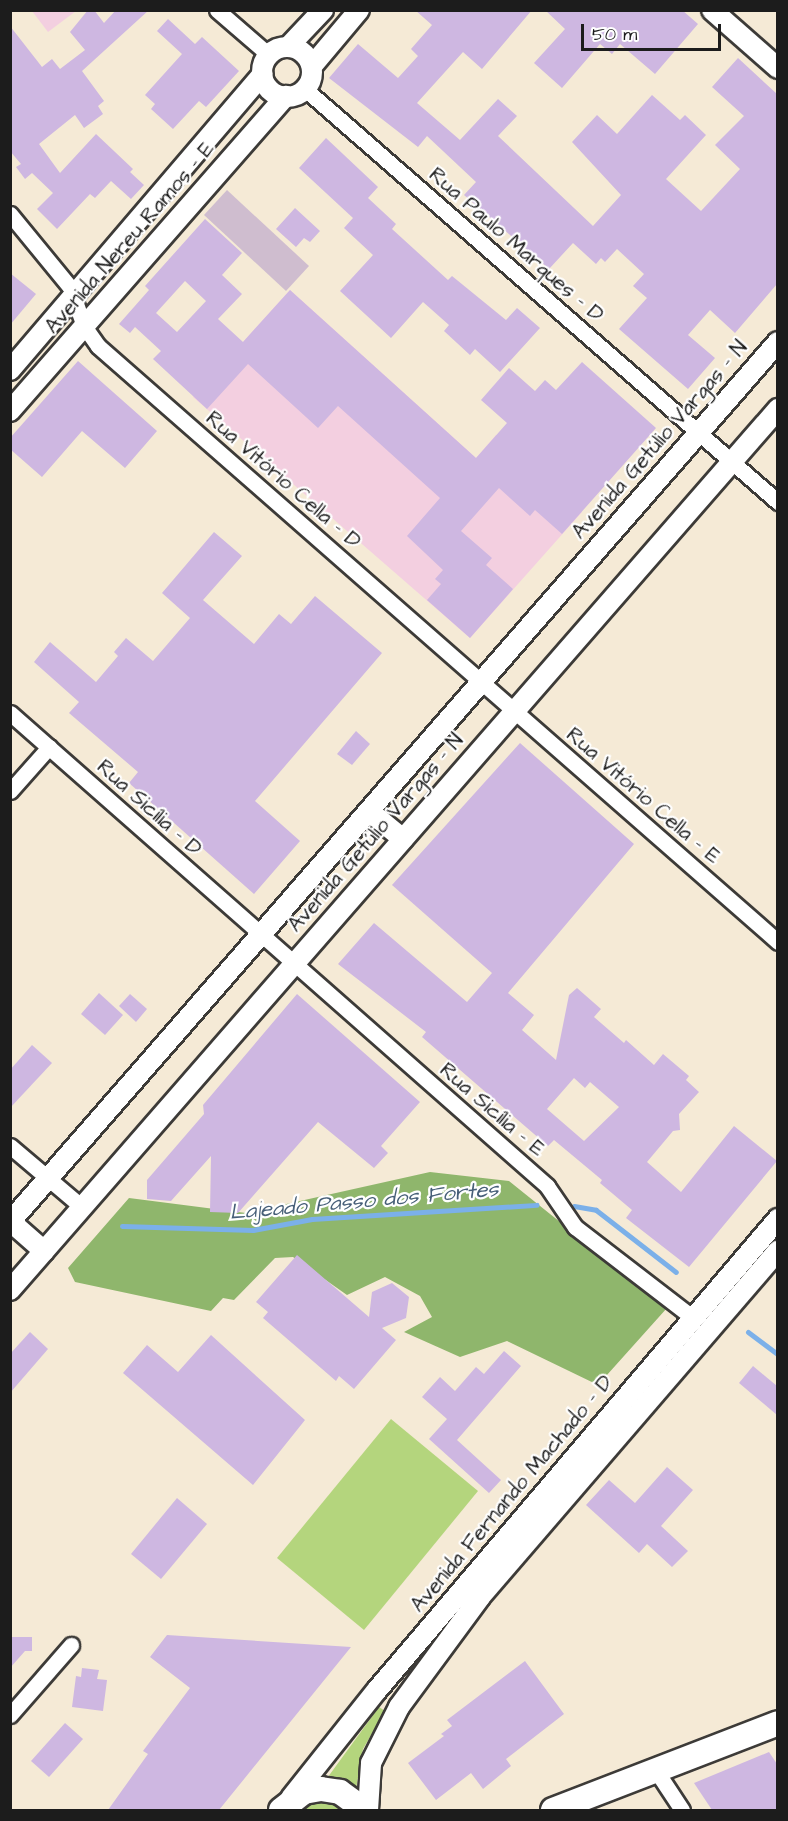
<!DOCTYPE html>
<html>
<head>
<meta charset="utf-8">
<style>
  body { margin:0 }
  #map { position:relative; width:788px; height:1821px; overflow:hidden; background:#f5ead6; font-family:"Architects Daughter",sans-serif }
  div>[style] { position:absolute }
  .built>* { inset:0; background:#f3cfe0 }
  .industrial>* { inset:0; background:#cfbdcf }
  .green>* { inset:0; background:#b4d57d }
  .forest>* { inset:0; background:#8fb66c }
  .stream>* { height:5px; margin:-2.5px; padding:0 2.5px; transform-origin:2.5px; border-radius:2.5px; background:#7bb0e9 }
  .building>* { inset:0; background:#ceb7e1 }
  .roads { filter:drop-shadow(2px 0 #3d3b38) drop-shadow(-2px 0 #3d3b38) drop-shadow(0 2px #3d3b38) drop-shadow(0 -2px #3d3b38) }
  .minor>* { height:15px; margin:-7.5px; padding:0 7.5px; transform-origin:7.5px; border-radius:7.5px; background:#fff }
  .tertiary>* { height:20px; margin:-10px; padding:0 10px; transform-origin:10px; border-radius:10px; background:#fff }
  .tertiary>.ring { margin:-10px; padding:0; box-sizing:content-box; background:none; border:20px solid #fff; border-radius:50% }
  .primary>* { height:24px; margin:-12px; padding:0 12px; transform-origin:12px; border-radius:12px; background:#fff }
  span { translate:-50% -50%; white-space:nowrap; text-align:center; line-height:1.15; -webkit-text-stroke:4.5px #fff; paint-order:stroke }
  .street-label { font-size:21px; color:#1c1c1c }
  .water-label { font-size:22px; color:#475f78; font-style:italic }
  .frame { position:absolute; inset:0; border:12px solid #1c1c1c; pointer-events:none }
  .scale { position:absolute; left:581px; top:24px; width:140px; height:27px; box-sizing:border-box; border:3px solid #1c1c1c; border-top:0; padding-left:8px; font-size:18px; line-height:21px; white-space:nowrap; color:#1c1c1c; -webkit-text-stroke:4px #fff; paint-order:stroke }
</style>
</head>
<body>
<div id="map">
  <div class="built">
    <i style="clip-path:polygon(32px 11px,76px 11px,48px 32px)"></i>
    <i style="clip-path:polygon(290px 290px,476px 458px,496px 435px,582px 512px,470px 638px,193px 397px)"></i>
  </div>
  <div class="industrial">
    <i style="clip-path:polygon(227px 190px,309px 266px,286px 291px,204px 215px)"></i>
  </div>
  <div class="green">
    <i style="clip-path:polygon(391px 1419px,478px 1491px,364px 1630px,277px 1558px)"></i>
    <i style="clip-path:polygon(379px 1707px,385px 1711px,363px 1749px,356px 1789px,325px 1781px)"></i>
    <i style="clip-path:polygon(334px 1800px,352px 1810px,293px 1810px,303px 1803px)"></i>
  </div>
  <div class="forest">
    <i style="clip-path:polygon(430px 1172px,509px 1181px,667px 1308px,598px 1385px,507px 1341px,460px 1357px,404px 1332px,432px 1317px,420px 1296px,385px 1277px,347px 1295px,293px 1257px,275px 1258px,234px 1300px,223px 1298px,211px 1311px,75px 1282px,68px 1268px,129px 1198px,246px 1213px)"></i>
  </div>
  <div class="stream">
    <i style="left:574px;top:1206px;width:22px;rotate:10deg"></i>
    <i style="left:596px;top:1210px;width:101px;rotate:37.8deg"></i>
    <i style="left:122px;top:1226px;width:131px;rotate:1.7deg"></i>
    <i style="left:253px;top:1230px;width:60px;rotate:-10.6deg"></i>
    <i style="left:312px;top:1219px;width:225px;rotate:-3.6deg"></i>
    <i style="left:748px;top:1332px;width:38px;rotate:37deg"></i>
  </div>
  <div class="building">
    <i style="clip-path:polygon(88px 10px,94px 10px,104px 23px,116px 10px,149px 10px,82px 71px,104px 101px,98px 106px,103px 114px,84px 128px,75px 115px,39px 144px,60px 173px,96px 134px,133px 169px,130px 172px,144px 185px,131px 199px,111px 181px,95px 198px,90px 194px,57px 229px,37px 209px,53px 193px,32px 173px,25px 179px,16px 167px,21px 164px,10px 151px,10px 26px,42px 67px,52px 59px,60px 69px,85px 50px,70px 32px)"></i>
    <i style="clip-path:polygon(415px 10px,532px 10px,482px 69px,463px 52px,417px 103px,460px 140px,498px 99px,517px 116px,498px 136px,593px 226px,621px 195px,572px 142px,597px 115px,617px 134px,652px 95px,680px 120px,685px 115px,706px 135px,666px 179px,701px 211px,740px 169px,715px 145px,744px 116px,712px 87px,738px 58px,777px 94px,777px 284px,735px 333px,710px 310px,688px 335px,715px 358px,688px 389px,619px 329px,647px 298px,633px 286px,644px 274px,617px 249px,605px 262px,601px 258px,596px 264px,573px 243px,549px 269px,464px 195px,476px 182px,427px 136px,418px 147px,329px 78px,358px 44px,398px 78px,418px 56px,411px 49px,432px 25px)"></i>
    <i style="clip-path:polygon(545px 10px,682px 10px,698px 24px,655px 74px,620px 44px,612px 54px,600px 44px,562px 88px,534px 63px,565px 29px)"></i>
    <i style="clip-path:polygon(168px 19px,195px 44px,202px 37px,239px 71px,206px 107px,199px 101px,173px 129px,151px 109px,155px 104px,145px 95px,182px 54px,157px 31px)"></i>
    <i style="clip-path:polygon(326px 138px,378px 187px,368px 198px,396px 224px,392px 229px,448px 280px,452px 276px,506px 320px,517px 308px,540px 328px,500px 372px,475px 349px,470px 355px,444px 331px,449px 325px,423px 302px,391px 338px,340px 291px,373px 255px,344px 228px,353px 218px,299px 168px)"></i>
    <i style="clip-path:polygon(295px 208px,320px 231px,310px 242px,304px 238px,296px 247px,276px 229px)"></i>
    <i style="clip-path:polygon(evenodd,205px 219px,242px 253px,222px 275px,242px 294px,218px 319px,243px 342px,290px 290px,476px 458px,507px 423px,481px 400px,509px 368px,535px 391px,545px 380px,556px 390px,582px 362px,656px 428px,562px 534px,535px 510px,530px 516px,499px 488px,461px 531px,492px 558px,486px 565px,513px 589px,470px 638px,427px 600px,441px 584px,435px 579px,443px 570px,407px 536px,440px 498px,338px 406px,318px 428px,248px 364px,207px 409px,153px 359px,161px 351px,135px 327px,130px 333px,119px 324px,149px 290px,145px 286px,205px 219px,185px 281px,206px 301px,177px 332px,156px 313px,185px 281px)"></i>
    <i style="clip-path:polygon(10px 273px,36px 294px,10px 325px)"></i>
    <i style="clip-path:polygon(78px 361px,157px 431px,125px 468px,82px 431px,42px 477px,10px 449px,10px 438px)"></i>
    <i style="clip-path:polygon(214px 532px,242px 556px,203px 600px,254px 644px,279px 614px,291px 624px,315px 596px,382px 653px,255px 801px,300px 841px,254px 894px,129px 783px,138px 772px,69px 713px,79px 702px,34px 662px,50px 642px,96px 682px,118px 656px,114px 652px,126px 638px,153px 661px,190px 618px,162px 593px)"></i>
    <i style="clip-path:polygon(356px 731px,370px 744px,352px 765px,337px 754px)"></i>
    <i style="clip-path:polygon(evenodd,520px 743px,634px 844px,508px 993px,534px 1015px,522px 1030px,556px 1060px,569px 995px,577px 988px,601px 1009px,594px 1017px,624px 1043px,626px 1040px,654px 1065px,663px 1054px,689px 1076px,686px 1080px,699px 1092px,679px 1114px,680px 1130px,673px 1131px,647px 1162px,681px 1192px,734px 1126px,777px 1161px,689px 1267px,626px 1218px,632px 1210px,600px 1183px,602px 1180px,554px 1140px,548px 1146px,422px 1037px,426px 1032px,338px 964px,374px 923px,467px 1002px,492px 973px,392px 885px,520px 743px,574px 1078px,585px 1088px,590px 1082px,619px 1107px,584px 1141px,547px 1109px,574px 1078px)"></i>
    <i style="clip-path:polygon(99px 993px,123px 1015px,105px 1035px,81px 1014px)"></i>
    <i style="clip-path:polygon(130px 994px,147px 1009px,136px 1022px,119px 1006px)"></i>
    <i style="clip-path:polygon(297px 994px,420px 1102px,381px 1146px,388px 1153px,374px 1168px,318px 1122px,238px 1213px,210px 1212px,211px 1156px,171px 1201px,147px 1199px,147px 1180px,204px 1114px,203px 1105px)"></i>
    <i style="clip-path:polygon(32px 1045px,52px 1063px,10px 1108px,10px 1070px)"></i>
    <i style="clip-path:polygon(297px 1255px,369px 1317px,372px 1292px,392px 1283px,409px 1297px,406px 1318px,382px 1328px,396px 1340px,354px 1389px,339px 1376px,336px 1381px,263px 1318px,268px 1312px,256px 1302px)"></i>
    <i style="clip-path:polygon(30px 1332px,48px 1349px,10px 1393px,10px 1354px)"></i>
    <i style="clip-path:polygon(211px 1335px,305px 1420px,253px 1485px,123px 1373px,147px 1345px,178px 1372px)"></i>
    <i style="clip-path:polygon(504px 1351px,521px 1366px,457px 1440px,501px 1480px,489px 1493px,429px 1439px,447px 1419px,422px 1397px,440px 1377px,455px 1391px,476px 1367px,484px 1374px)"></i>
    <i style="clip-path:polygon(753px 1366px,777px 1386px,777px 1415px,739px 1383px)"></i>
    <i style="clip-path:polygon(667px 1467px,693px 1490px,661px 1526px,688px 1551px,672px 1567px,647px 1544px,639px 1553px,586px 1505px,609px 1480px,635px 1503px)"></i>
    <i style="clip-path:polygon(177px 1498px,207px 1524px,161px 1579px,131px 1554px)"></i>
    <i style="clip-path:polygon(167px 1635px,351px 1647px,219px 1810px,108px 1810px,148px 1754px,143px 1751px,190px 1688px,150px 1657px)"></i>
    <i style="clip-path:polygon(10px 1637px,32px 1637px,32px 1651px,25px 1651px,10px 1668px)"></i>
    <i style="clip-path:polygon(525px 1661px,564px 1714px,506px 1759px,511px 1766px,483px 1789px,471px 1773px,436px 1800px,408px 1763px,444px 1736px,441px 1734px,452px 1726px,447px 1720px)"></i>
    <i style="clip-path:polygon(82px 1668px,99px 1670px,97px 1679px,107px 1680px,103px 1711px,72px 1707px,76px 1676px,81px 1677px)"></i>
    <i style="clip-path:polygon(65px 1723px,83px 1739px,49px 1777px,31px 1761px)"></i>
    <i style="clip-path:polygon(769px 1752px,777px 1764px,777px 1810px,712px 1810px,694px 1783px)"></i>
  </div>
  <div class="roads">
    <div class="minor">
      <i style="left:217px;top:10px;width:69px;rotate:40.9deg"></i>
      <i style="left:305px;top:89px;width:628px;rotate:41.13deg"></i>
      <i style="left:10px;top:214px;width:94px;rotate:50.6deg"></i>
      <i style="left:70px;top:287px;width:41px;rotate:70.3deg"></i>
      <i style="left:84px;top:326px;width:24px;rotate:55deg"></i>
      <i style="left:98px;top:346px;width:904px;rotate:41.23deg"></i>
      <i style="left:10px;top:713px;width:716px;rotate:41.37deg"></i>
      <i style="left:547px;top:1186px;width:50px;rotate:55.7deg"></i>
      <i style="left:575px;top:1227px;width:148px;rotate:37.6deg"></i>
      <i style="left:10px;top:791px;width:59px;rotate:-48.4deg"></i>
      <i style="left:10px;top:1146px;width:94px;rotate:40.3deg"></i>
      <i style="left:10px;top:1715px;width:93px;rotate:-48.9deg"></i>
      <i style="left:655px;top:1769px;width:49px;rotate:56.6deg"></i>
    </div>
    <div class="tertiary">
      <i style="left:712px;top:10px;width:88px;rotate:41.3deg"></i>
      <i style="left:288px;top:47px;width:51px;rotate:-46.6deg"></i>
      <i class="ring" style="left:262px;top:47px;width:30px;height:30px"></i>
      <i style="left:312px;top:66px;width:73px;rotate:-50deg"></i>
      <i style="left:10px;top:370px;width:389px;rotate:-49.5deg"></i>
      <i style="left:10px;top:411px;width:419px;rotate:-48.8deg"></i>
      <i style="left:369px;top:811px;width:44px;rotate:39.5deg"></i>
      <i style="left:10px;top:1222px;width:1168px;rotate:-48.89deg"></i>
      <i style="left:11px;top:1222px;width:44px;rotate:41.3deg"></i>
      <i style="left:10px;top:1290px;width:1169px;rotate:-48.92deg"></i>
      <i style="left:291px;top:1798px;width:138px;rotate:-51.5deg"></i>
      <i style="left:377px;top:1690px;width:619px;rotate:-49.59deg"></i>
      <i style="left:368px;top:1810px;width:47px;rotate:-86.3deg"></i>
      <i style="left:371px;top:1763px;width:63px;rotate:-63.4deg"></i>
      <i style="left:399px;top:1707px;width:137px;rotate:-53.6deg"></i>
      <i style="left:480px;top:1597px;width:457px;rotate:-49.3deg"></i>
    </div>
    <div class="primary">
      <i style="left:281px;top:1810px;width:29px;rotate:-38deg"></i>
      <i style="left:304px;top:1792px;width:17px;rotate:-10deg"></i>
      <i style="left:321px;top:1789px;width:19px;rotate:9deg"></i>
      <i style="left:340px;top:1792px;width:31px;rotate:36deg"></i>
      <i style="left:553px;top:1810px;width:241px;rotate:-21.1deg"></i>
    </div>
  </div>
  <div class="street-label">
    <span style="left:130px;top:238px;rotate:-49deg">Avenida Nereu Ramos - E</span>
    <span style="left:516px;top:245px;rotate:41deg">Rua Paulo Marques - D</span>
    <span style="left:660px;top:440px;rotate:-49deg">Avenida Getúlio Vargas - N</span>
    <span style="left:283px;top:480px;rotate:41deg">Rua Vitório Cella - D</span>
    <span style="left:643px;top:796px;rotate:41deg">Rua Vitório Cella - E</span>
    <span style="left:149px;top:808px;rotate:42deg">Rua Sicília - D</span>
    <span style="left:376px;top:833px;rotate:-49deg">Avenida Getúlio Vargas - N</span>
    <span style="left:492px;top:1110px;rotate:41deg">Rua Sicília - E</span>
    <span style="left:512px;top:1494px;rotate:-50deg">Avenida Fernando Machado - D</span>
  </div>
  <div class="water-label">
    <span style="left:364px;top:1201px;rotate:-5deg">Lajeado Passo dos Fortes</span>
  </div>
  <div class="frame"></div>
  <div class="scale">50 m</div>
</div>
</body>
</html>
